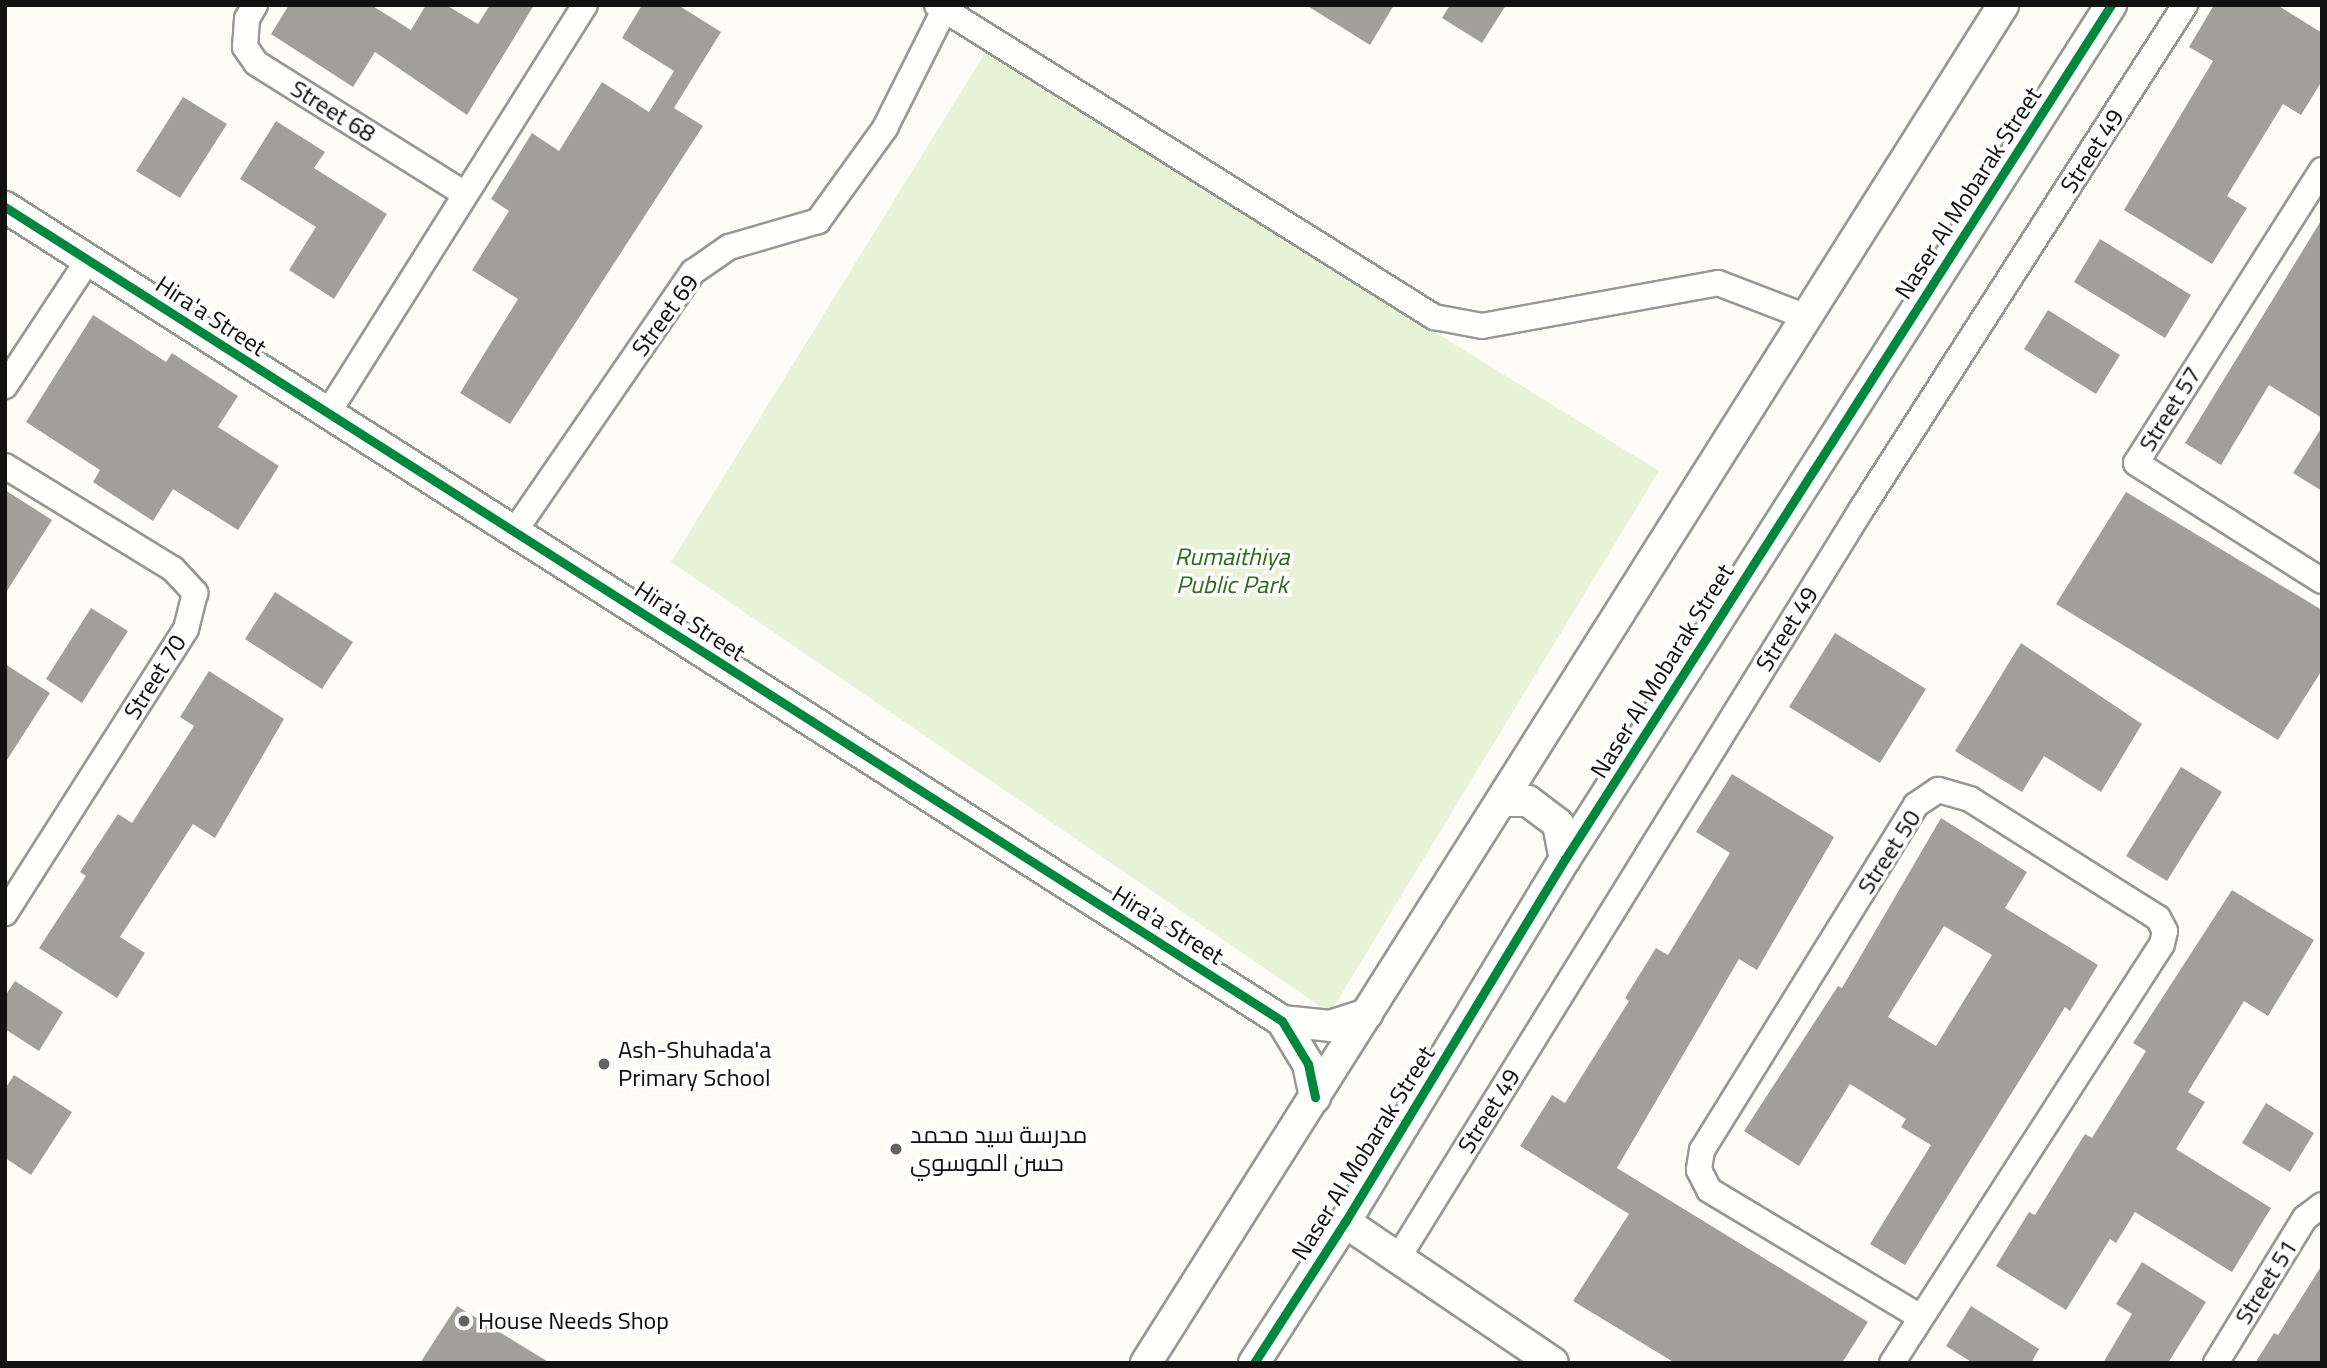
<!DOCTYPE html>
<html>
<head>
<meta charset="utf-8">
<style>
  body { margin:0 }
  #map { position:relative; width:2327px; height:1368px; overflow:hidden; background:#fdfcf7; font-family:Georgia,Cairo,serif }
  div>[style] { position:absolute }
  .green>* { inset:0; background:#e7f3d7 }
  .building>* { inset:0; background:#a19f9c }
  .roads { filter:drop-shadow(2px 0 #979795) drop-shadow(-2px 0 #979795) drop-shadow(0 2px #979795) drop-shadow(0 -2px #979795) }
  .minor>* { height:24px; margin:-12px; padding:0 12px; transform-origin:12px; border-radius:12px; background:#fffffe }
  .tertiary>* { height:30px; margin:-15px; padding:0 15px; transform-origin:15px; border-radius:15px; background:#fffffe }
  .cycleway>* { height:9px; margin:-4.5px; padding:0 4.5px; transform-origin:4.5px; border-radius:4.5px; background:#00873e }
  .dots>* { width:19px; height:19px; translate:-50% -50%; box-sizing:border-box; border:4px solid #fff; border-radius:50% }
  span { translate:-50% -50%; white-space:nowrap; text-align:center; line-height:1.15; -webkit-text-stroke:7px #fff; paint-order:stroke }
  .street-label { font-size:24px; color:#111 }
  .park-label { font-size:24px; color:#2f6b1f; font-style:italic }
  .poi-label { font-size:24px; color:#111 }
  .left { translate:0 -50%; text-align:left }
  .frame { position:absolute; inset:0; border:7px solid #111; pointer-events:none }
</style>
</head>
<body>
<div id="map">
  <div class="green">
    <i style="clip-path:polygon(985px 53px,1659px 471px,1330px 1013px,671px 562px)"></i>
  </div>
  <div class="building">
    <i style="clip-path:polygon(289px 5px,371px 5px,411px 30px,426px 5px,446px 5px,478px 24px,490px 5px,534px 5px,467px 115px,375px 52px,353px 87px,271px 34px)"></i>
    <i style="clip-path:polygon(642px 5px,678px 5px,721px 32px,674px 108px,703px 126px,510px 424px,460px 393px,518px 299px,472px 270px,509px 211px,491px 199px,532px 133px,559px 151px,602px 82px,649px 112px,674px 71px,622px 38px)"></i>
    <i style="clip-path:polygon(1306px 5px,1394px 5px,1370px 45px)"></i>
    <i style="clip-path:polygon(1450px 5px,1506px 5px,1482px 43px,1442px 18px)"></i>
    <i style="clip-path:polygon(2214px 5px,2277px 5px,2322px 33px,2322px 81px,2301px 115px,2283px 104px,2227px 196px,2247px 208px,2212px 264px,2124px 210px,2213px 61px,2189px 47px)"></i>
    <i style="clip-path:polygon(183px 97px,227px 124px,180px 198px,136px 171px)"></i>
    <i style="clip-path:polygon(276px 121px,325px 152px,314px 168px,387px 214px,334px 299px,289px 270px,316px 227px,240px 179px)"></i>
    <i style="clip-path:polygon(2322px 219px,2322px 418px,2269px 385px,2221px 465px,2185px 443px)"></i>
    <i style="clip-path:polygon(2100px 239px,2191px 295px,2165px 338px,2074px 282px)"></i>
    <i style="clip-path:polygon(2048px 310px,2120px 355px,2096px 394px,2024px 349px)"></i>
    <i style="clip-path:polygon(93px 315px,166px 362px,172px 353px,238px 396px,218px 427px,279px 466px,238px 530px,173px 489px,153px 521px,93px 482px,100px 470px,26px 422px)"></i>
    <i style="clip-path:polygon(2322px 427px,2322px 491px,2293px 473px)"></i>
    <i style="clip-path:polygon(5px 490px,52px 520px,5px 594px)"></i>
    <i style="clip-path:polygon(2126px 492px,2322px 610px,2322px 670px,2278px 740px,2056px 604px)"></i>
    <i style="clip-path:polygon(275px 592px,353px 642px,322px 689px,245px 639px)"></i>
    <i style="clip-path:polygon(91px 608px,128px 631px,82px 703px,46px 679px)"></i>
    <i style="clip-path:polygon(1835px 633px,1926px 689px,1880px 763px,1789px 707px)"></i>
    <i style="clip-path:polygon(2021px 643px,2142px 724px,2101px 792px,2044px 756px,2022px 792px,1955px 751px)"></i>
    <i style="clip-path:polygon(5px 664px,50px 693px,5px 763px)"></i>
    <i style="clip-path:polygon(209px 671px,284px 719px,215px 838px,193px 824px,120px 937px,145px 953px,117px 998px,39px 948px,86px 876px,80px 872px,118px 814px,132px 823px,194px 726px,180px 717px)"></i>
    <i style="clip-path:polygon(2181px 767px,2222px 792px,2167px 881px,2126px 856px)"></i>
    <i style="clip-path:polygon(1732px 774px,1834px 837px,1757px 970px,1739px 959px,1617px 1168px,1868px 1322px,1842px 1363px,1675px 1363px,1573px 1301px,1629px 1214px,1520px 1146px,1552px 1095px,1565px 1103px,1629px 1001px,1625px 998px,1656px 948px,1668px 955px,1730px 853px,1696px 832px)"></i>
    <i style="clip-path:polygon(evenodd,1941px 818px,2027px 872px,2005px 908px,2098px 965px,2070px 1011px,2065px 1007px,1905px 1265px,1870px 1244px,1931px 1145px,1901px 1127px,1906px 1119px,1850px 1084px,1799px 1166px,1744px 1131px,1838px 986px,1842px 988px,1941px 818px,1944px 926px,1992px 955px,1936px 1046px,1888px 1017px,1944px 926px)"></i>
    <i style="clip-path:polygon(2232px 890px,2314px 940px,2268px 1016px,2244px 1001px,2188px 1092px,2205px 1102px,2176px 1149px,2271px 1208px,2232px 1272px,2135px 1212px,2116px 1243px,2110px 1239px,2066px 1310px,1996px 1266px,2029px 1212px,2035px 1215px,2085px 1134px,2092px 1138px,2146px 1051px,2133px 1043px)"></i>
    <i style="clip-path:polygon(15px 981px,63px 1012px,39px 1051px,5px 1029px,5px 996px)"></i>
    <i style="clip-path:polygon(14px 1075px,72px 1112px,31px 1175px,5px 1158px,5px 1089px)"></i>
    <i style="clip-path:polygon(2266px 1103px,2314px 1133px,2290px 1172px,2242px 1143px)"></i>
    <i style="clip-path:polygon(2142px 1262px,2206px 1302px,2168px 1363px,2103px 1363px,2132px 1314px,2116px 1304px)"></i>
    <i style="clip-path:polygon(2322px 1265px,2322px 1363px,2255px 1363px,2274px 1333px,2278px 1335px)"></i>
    <i style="clip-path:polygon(457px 1306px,506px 1336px,550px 1363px,420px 1363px)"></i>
    <i style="clip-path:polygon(1971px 1306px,2039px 1349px,2031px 1363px,1973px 1363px,1946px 1346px)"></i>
  </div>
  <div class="roads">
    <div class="minor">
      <i style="left:255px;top:5px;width:16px;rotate:120deg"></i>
      <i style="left:247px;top:19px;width:28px;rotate:94deg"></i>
      <i style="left:245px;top:47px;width:19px;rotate:55deg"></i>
      <i style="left:256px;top:63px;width:244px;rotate:32.1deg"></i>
      <i style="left:937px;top:5px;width:587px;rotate:32.12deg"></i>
      <i style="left:1434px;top:317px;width:49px;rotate:10.6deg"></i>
      <i style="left:1482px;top:326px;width:240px;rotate:-10.3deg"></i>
      <i style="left:1718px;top:283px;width:92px;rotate:21deg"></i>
      <i style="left:2322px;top:170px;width:347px;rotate:122.4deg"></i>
      <i style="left:2136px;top:463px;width:220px;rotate:32.4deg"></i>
      <i style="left:5px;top:386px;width:151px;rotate:-56.6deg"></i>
      <i style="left:328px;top:413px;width:482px;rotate:-57.8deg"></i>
      <i style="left:5px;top:466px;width:197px;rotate:31.5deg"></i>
      <i style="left:173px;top:569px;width:33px;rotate:47deg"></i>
      <i style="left:195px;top:593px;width:37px;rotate:104deg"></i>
      <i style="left:186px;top:629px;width:337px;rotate:122.5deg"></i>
      <i style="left:514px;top:532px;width:316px;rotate:-55.5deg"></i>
      <i style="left:693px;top:272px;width:44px;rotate:-34.8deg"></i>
      <i style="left:729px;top:247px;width:93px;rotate:-16.3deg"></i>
      <i style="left:818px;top:221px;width:115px;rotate:-54.2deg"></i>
      <i style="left:885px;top:128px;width:130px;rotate:-63.4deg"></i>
      <i style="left:1398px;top:1258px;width:880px;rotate:-58.24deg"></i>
      <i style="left:1861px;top:510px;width:600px;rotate:-57.32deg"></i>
      <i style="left:1892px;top:1363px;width:498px;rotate:-57.2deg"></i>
      <i style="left:2162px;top:944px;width:13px;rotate:-77deg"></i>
      <i style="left:2165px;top:931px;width:15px;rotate:-118deg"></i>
      <i style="left:2158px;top:918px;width:222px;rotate:-147.7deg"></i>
      <i style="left:1970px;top:799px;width:33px;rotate:-164deg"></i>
      <i style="left:1938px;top:790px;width:27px;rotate:146deg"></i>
      <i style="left:1916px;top:805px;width:406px;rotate:121.8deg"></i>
      <i style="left:1702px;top:1150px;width:20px;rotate:99deg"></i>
      <i style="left:1699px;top:1170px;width:22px;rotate:63deg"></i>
      <i style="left:1709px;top:1190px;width:246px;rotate:31deg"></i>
      <i style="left:2216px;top:1363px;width:170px;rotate:-58.5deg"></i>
      <i style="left:2305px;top:1218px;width:21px;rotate:-37deg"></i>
    </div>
    <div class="tertiary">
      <i style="left:5px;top:207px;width:1514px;rotate:32.51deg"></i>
      <i style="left:1282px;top:1021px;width:50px;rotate:58.8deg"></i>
      <i style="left:1308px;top:1064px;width:34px;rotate:78deg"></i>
      <i style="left:1501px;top:801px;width:27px"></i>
      <i style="left:1528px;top:801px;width:38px;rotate:37deg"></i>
      <i style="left:1558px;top:824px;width:36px;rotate:79deg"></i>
      <i style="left:1282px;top:1021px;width:48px;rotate:5.9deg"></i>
      <i style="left:1330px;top:1026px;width:39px;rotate:-18deg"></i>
      <i style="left:1345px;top:1222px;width:251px;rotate:34.1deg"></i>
      <i style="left:1146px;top:1363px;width:1606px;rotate:-57.74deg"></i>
      <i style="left:1254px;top:1363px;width:168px;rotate:-57.2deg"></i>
      <i style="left:1345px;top:1222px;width:424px;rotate:-58.8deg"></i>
      <i style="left:1565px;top:859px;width:1014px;rotate:-57.41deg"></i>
    </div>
  </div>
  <div class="cycleway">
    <i style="left:5px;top:207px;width:1514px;rotate:32.51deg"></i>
    <i style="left:1282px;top:1021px;width:50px;rotate:58.8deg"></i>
    <i style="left:1308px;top:1064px;width:34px;rotate:78deg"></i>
    <i style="left:1254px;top:1363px;width:168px;rotate:-57.2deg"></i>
    <i style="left:1345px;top:1222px;width:424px;rotate:-58.8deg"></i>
    <i style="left:1565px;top:859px;width:1014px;rotate:-57.41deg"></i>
  </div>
  <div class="dots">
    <i style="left:604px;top:1064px;background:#646362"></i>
    <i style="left:896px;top:1149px;background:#646362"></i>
    <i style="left:464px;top:1321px;background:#646362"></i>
  </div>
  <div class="street-label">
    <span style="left:333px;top:111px;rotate:32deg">Street 68</span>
    <span style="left:2092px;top:151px;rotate:-57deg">Street 49</span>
    <span style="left:1968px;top:193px;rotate:-57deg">Naser Al Mobarak Street</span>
    <span style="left:665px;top:315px;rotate:-54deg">Street 69</span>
    <span style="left:211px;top:316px;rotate:33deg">Hira'a Street</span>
    <span style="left:2170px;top:409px;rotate:-58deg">Street 57</span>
    <span style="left:690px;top:621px;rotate:33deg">Hira'a Street</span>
    <span style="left:1787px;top:629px;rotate:-58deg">Street 49</span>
    <span style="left:1662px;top:671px;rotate:-58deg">Naser Al Mobarak Street</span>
    <span style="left:155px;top:677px;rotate:-58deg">Street 70</span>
    <span style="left:1889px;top:852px;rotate:-57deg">Street 50</span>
    <span style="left:1168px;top:925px;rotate:32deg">Hira'a Street</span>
    <span style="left:1489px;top:1111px;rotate:-58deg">Street 49</span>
    <span style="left:1363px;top:1153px;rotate:-58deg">Naser Al Mobarak Street</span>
    <span style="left:2266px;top:1282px;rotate:-58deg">Street 51</span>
  </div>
  <div class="park-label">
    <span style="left:1232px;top:571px">Rumaithiya<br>Public Park</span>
  </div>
  <div class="poi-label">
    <span class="left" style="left:618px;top:1064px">Ash-Shuhada'a<br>Primary School</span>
    <span class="left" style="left:910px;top:1149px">مدرسة سيد محمد<br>حسن الموسوي</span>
    <span class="left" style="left:478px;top:1321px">House Needs Shop</span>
  </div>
  <div class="frame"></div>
</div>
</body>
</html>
